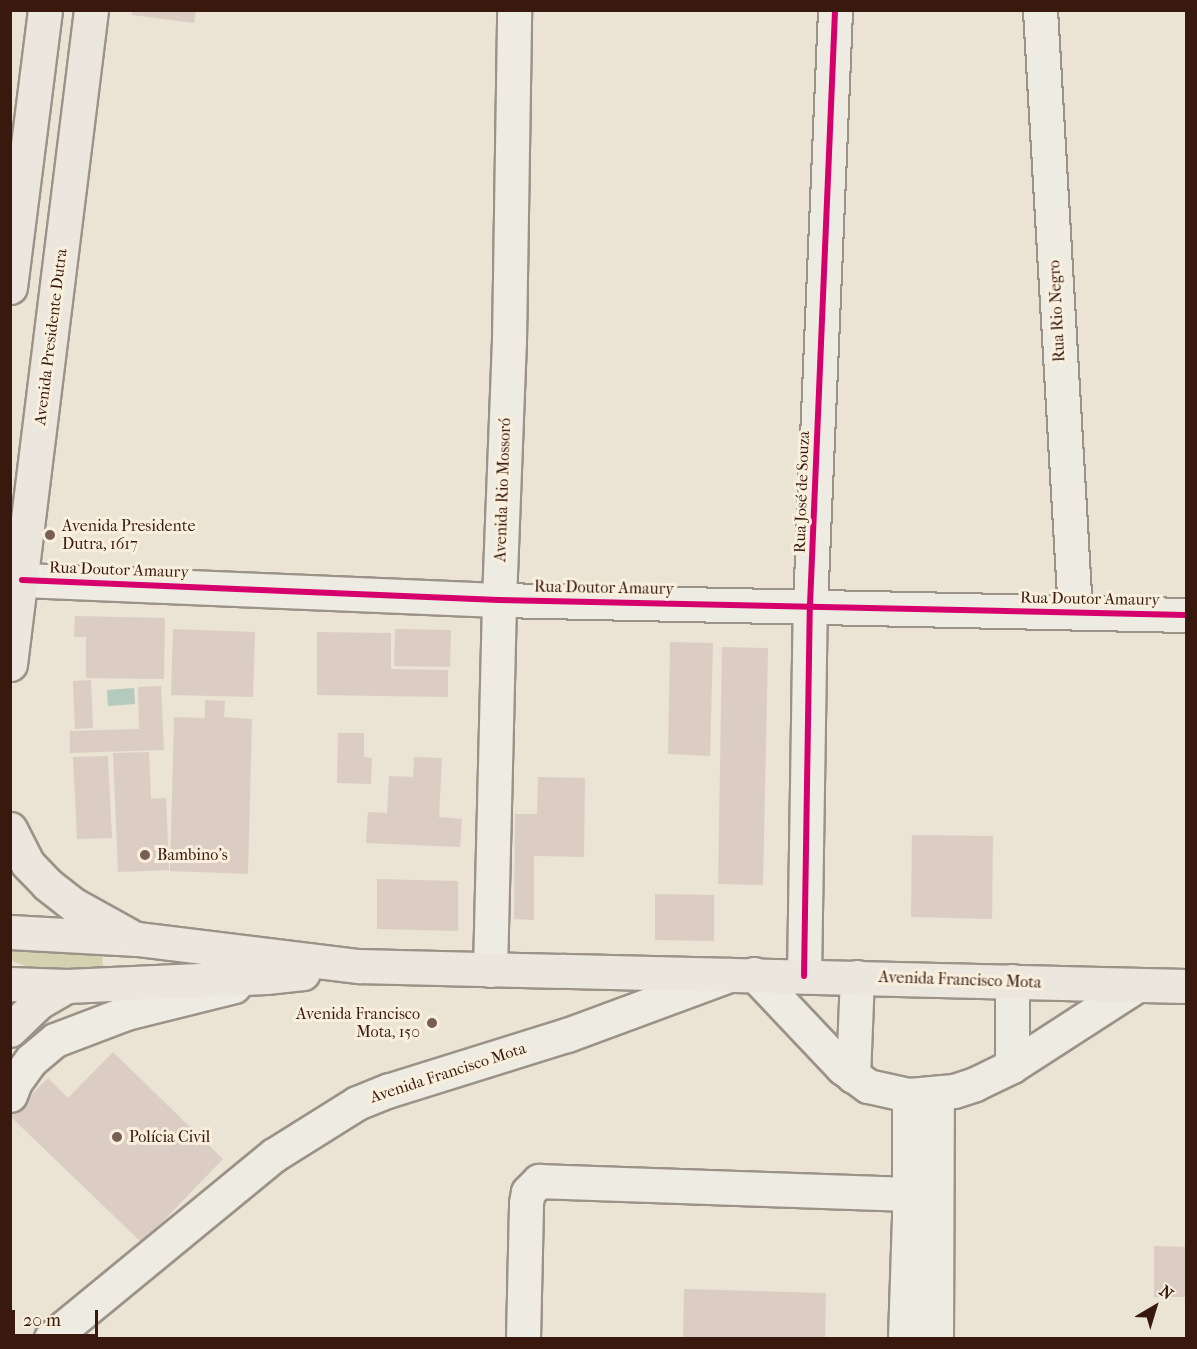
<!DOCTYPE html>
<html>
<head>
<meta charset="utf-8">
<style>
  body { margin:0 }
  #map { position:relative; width:1197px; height:1349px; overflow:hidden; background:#ebe3d4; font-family:"IM FELL French Canon",serif }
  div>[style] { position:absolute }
  .green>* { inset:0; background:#d4d1b0 }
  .water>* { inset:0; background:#b4cabc }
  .building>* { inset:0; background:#dbcdc4 }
  .roads { filter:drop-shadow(2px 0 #9b9288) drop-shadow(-2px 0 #9b9288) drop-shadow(0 2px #9b9288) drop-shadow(0 -2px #9b9288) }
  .minor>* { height:33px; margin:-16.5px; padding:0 16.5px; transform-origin:16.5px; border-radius:16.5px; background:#eeebe3 }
  .major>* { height:33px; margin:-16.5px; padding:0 16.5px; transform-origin:16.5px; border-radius:16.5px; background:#ece7de }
  .cycleway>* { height:6px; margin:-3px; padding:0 3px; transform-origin:3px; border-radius:3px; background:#d6006c }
  .dots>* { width:16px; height:16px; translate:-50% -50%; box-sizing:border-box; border:3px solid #f8efdd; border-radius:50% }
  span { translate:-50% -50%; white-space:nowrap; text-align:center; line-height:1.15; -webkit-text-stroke:6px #f8efdd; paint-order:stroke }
  .street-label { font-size:16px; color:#39190d }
  .poi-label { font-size:16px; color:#39190d }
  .left { translate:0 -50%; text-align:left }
  .right { translate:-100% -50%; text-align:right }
  .frame { position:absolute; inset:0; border:12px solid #39190d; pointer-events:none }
  .north { position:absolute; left:1125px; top:1277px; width:60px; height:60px; -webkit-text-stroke:4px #f8efdd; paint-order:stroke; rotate:38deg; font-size:16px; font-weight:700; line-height:24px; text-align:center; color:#39190d }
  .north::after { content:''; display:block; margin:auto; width:21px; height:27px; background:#39190d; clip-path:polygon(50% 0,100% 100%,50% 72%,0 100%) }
  .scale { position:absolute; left:12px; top:1310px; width:86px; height:27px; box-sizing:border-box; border:3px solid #39190d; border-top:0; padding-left:8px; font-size:18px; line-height:21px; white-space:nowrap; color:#39190d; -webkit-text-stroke:4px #f8efdd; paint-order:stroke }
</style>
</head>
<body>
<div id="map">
  <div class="green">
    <i style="clip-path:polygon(37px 943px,101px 949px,104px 973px,33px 969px,11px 960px,10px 949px)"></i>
  </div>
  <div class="water">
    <i style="clip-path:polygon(134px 688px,135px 704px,108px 706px,107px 690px)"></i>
  </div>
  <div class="building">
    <i style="clip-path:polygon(133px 10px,196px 10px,194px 23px,132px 15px)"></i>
    <i style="clip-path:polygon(75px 616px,165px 618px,164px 679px,86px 678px,86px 637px,74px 637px)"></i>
    <i style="clip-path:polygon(173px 629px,255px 632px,253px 697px,171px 695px)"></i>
    <i style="clip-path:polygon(395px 629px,451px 630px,450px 667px,394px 666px)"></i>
    <i style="clip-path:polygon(317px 632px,391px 633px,391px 669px,448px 670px,448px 697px,317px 695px)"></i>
    <i style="clip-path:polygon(670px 642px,713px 643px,710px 756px,668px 754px)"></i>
    <i style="clip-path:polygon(722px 647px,768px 648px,763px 885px,718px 884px)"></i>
    <i style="clip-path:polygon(91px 680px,93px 728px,75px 729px,73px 681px)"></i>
    <i style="clip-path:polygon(161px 686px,164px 750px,70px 753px,70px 731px,139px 729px,138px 687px)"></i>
    <i style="clip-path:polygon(205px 700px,225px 701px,224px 717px,252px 719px,248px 874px,170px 871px,174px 717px,205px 718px)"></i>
    <i style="clip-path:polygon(338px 733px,364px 733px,364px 757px,372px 758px,371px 784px,337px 783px)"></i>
    <i style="clip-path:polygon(149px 752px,151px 799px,166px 798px,169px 870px,118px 872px,113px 753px)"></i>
    <i style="clip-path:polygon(108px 756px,112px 838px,77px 839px,73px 757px)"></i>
    <i style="clip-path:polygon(414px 757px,442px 758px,439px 817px,462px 819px,460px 847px,366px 843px,368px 812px,387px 813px,389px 776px,413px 777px)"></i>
    <i style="clip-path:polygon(538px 777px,585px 778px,584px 857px,534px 856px,534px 920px,514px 919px,515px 814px,537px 814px)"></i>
    <i style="clip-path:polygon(912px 835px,993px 836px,992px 919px,911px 917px)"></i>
    <i style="clip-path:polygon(377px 879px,458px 881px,458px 931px,377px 929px)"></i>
    <i style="clip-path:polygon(655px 894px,714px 895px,714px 941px,655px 940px)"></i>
    <i style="clip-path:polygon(113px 1052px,223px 1159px,142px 1243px,10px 1116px,48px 1078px,68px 1098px)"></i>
    <i style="clip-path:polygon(1154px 1246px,1186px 1247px,1186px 1297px,1154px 1297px)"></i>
    <i style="clip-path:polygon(684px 1289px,826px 1293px,825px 1338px,683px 1338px)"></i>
  </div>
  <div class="roads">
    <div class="minor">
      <i style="left:1040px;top:10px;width:603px;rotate:86.67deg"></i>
      <i style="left:22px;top:580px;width:477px;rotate:2.4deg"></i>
      <i style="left:499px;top:600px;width:687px;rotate:1.25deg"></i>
      <i style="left:490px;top:970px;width:370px;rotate:-88.6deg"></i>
      <i style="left:499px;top:600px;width:259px;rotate:-87.8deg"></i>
      <i style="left:509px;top:341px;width:331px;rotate:-89.1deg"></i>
      <i style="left:754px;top:974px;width:129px;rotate:46.6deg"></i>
      <i style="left:843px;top:1068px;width:31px;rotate:36deg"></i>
      <i style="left:868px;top:1086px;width:42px;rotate:12.4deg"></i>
      <i style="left:909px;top:1095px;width:45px;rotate:-5.1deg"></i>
      <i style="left:954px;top:1091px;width:22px;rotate:-18deg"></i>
      <i style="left:975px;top:1084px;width:41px;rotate:-25.9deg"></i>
      <i style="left:1012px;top:1066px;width:149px;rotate:-32.9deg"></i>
      <i style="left:804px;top:976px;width:371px;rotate:-89.1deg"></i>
      <i style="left:810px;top:605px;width:596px;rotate:-87.59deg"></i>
      <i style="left:1012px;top:981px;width:85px;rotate:90deg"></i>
      <i style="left:853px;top:1076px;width:99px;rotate:-87.7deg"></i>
      <i style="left:10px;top:1095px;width:14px;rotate:-69deg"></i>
      <i style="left:15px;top:1082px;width:27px;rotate:-54deg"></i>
      <i style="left:31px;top:1060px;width:31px;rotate:-40deg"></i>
      <i style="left:55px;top:1040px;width:76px;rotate:-20.8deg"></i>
      <i style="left:126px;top:1013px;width:111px;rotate:-14deg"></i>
      <i style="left:51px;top:1338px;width:288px;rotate:-39.4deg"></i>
      <i style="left:274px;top:1155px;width:98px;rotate:-32.1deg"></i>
      <i style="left:357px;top:1103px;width:35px;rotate:-22deg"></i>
      <i style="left:390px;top:1090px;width:185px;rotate:-17.3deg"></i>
      <i style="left:567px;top:1035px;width:173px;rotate:-20.3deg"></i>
      <i style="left:523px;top:1338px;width:135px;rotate:-88.7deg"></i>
      <i style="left:526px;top:1203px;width:11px;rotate:-80deg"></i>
      <i style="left:528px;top:1192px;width:16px;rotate:-45deg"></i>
      <i style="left:539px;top:1181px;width:397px;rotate:2deg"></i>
      <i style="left:905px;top:1338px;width:123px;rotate:-88.1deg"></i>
      <i style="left:909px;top:1215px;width:120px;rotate:-90deg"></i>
      <i style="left:936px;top:1338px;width:245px;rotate:-89.8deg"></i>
    </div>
    <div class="major">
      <i style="left:10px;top:287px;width:279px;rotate:-82.8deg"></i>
      <i style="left:10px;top:664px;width:659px;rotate:-82.94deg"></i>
      <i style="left:10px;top:829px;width:38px;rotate:63deg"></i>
      <i style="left:27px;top:863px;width:29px;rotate:46deg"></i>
      <i style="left:47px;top:884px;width:34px;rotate:38deg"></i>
      <i style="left:74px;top:905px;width:64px;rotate:29deg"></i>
      <i style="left:10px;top:932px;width:127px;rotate:3.2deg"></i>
      <i style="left:137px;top:939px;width:223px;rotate:7deg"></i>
      <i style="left:358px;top:966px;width:828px;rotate:1.38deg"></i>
      <i style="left:10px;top:984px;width:57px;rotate:2deg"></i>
      <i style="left:67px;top:986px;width:199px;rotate:-2.6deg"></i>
      <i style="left:266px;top:977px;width:37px;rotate:-6deg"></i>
      <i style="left:10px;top:1030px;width:40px;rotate:-44deg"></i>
      <i style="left:39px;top:1002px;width:32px;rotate:-30deg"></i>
    </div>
  </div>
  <div class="cycleway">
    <i style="left:22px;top:580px;width:477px;rotate:2.4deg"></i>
    <i style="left:499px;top:600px;width:687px;rotate:1.25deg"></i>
    <i style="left:804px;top:976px;width:371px;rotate:-89.1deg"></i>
    <i style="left:810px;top:605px;width:596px;rotate:-87.59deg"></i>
  </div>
  <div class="dots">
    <i style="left:50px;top:535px;background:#776053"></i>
    <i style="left:145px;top:855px;background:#776053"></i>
    <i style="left:432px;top:1023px;background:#776053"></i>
    <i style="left:117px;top:1137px;background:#776053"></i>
  </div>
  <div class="street-label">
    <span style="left:1057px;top:311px;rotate:-93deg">Rua Rio Negro</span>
    <span style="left:51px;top:337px;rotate:-83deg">Avenida Presidente Dutra</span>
    <span style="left:503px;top:490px;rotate:-88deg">Avenida Rio Mossoró</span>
    <span style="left:802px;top:492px;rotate:-88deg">Rua José de Souza</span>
    <span style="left:119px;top:570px;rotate:2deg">Rua Doutor Amaury</span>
    <span style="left:604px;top:588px;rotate:1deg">Rua Doutor Amaury</span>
    <span style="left:1090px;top:599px;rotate:1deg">Rua Doutor Amaury</span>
    <span style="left:960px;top:980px;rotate:2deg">Avenida Francisco Mota</span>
    <span style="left:448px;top:1073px;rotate:-18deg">Avenida Francisco Mota</span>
  </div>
  <div class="poi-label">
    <span class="left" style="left:62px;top:535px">Avenida Presidente<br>Dutra, 1617</span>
    <span class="left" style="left:157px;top:855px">Bambino's</span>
    <span class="right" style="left:420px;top:1023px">Avenida Francisco<br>Mota, 150</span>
    <span class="left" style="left:129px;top:1137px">Polícia Civil</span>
  </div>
  <div class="frame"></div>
  <div class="north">N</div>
  <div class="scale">20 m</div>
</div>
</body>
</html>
